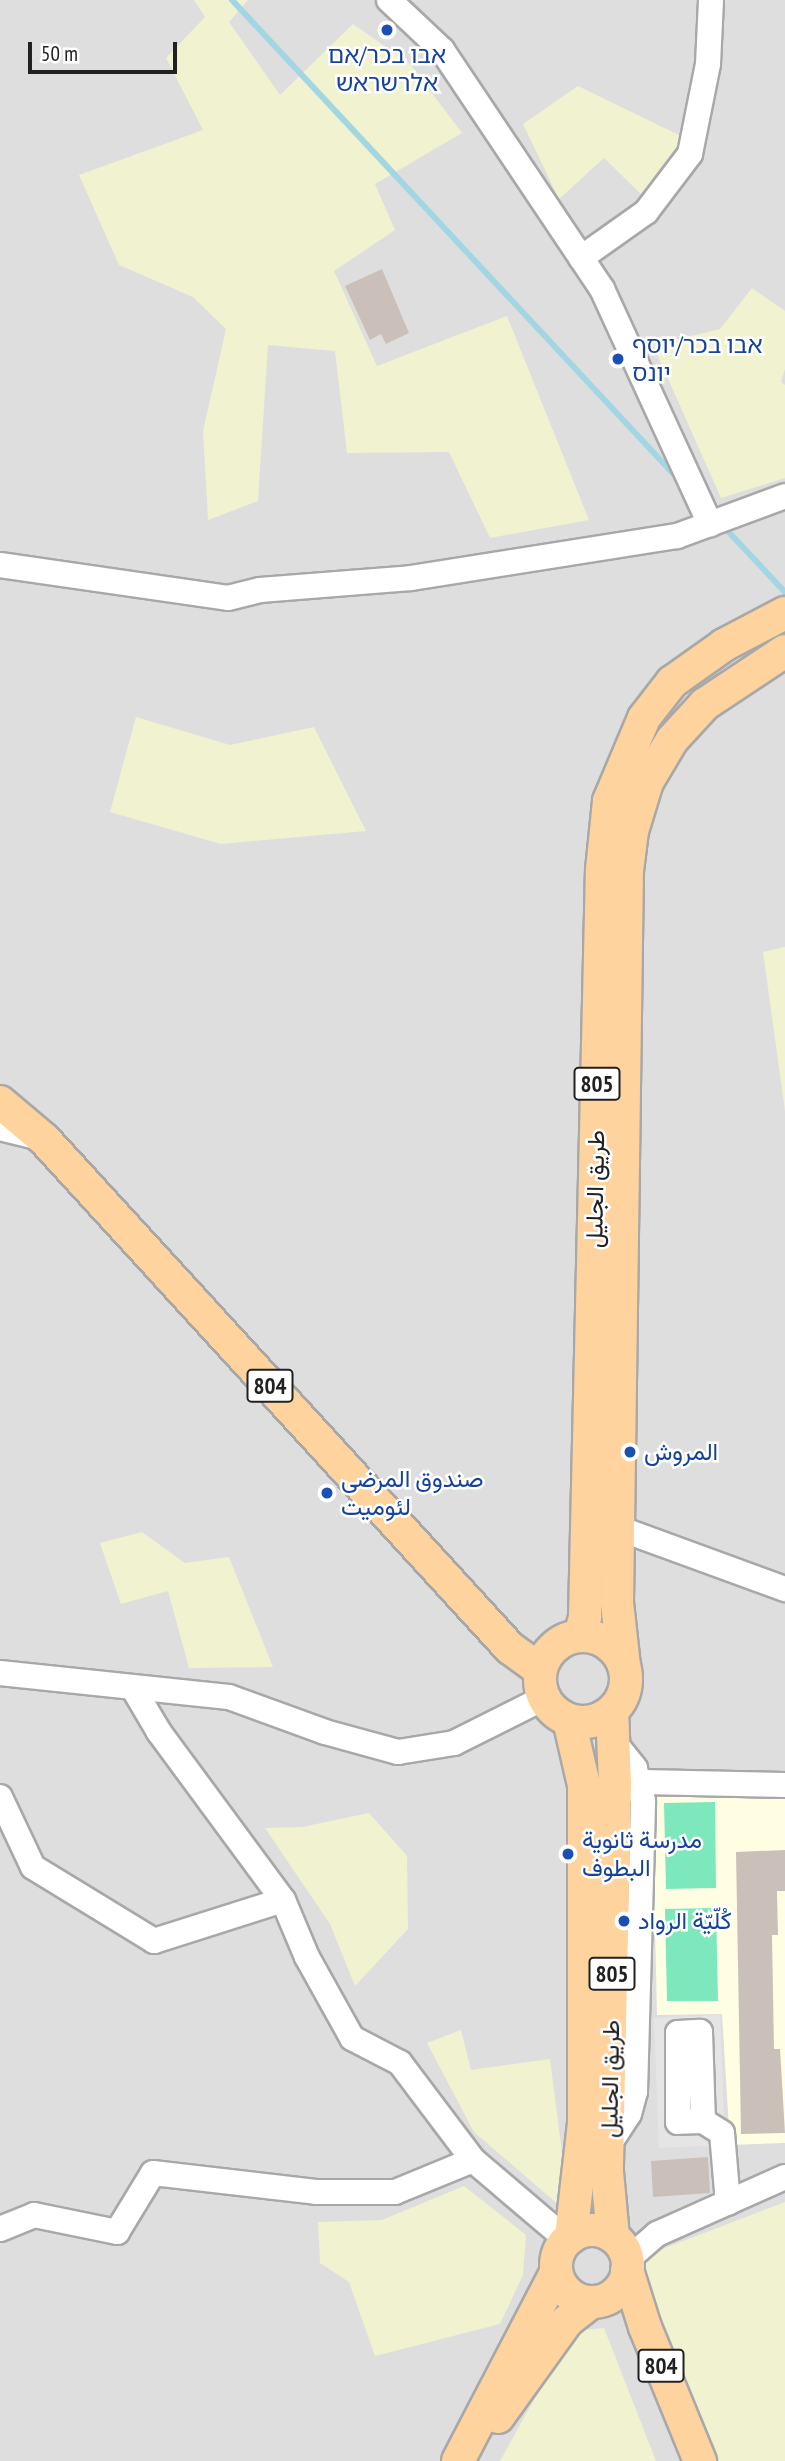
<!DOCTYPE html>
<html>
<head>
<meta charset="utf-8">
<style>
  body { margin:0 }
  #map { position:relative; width:785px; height:2461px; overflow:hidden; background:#f2eee6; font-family:"PT Sans Narrow",Vazirmatn,"Noto Sans Hebrew",sans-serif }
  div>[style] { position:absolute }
  .residential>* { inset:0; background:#dfdede }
  .education>* { inset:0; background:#fffee2 }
  .farmland>* { inset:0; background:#f0f2d0 }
  .pitch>* { inset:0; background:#7de8bc }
  .parking>* { inset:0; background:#e5e5e5 }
  .stream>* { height:6px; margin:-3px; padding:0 3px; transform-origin:3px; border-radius:3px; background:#a3d6e3 }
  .building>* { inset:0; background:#cac0b9 }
  .roads { filter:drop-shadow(2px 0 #a8a8a8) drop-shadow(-2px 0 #a8a8a8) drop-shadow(0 2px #a8a8a8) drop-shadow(0 -2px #a8a8a8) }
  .minor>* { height:24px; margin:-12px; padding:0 12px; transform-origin:12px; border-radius:12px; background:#fff }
  .major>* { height:32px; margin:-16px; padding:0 16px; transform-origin:16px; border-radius:16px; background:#ffd39e }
  .major>.ring { margin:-16px; padding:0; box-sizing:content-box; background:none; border:32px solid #ffd39e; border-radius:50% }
  .dots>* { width:19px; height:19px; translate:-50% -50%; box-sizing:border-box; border:4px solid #fff; border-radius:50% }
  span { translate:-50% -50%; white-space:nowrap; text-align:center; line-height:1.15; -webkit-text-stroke:5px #fff; paint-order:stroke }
  .shield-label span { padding:2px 5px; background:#fff; border:2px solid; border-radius:5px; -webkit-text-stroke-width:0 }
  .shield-label { font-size:23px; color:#212121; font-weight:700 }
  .transit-label { font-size:24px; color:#164399 }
  .left { translate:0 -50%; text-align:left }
  .street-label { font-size:24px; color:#212121 }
  .scale { position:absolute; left:28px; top:42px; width:149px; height:32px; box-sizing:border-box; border:4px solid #212121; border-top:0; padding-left:9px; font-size:21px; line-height:24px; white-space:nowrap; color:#212121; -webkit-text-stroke:5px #fff; paint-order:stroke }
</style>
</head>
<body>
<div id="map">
  <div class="residential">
    <i style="clip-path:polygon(0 0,785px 0,785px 2461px,0 2461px)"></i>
  </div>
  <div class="education">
    <i style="clip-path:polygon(785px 1791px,785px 2143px,730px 2145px,722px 2014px,657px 2015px,652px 1792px)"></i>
  </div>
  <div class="farmland">
    <i style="clip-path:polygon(194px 0,248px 0,229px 22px,280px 95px,353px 24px,410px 64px,462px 133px,375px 184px,395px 230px,334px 271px,377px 366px,507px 316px,589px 520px,490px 538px,449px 452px,347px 453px,335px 351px,268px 345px,258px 501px,208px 520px,203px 431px,226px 329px,193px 297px,119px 265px,79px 175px,203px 130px,166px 58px,205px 17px)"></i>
    <i style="clip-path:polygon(578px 86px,685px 138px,646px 199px,604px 158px,559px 199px,523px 124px)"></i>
    <i style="clip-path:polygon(752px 288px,785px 311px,785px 369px,781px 382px,785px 385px,785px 478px,721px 498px,653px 345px,720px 329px)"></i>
    <i style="clip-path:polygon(136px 717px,230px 745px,314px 727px,366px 831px,221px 844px,110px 812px)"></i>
    <i style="clip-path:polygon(785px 947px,785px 1111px,763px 952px)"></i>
    <i style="clip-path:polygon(142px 1532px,185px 1563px,229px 1557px,273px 1667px,189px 1668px,168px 1591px,121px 1604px,100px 1543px)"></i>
    <i style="clip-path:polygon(369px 1813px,407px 1856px,408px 1929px,355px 1986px,330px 1924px,265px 1828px,302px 1827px)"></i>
    <i style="clip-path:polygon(461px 2030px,471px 2070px,550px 2059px,562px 2153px,560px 2206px,474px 2132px,427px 2043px)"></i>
    <i style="clip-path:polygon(464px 2186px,526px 2235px,523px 2275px,500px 2324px,375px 2356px,349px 2282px,320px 2263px,318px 2222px,382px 2220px)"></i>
    <i style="clip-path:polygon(785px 2202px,785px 2461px,717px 2461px,638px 2276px,639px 2258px)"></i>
    <i style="clip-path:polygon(604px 2328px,656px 2461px,500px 2461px,572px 2331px)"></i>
  </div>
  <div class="pitch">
    <i style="clip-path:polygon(715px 1802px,716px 1888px,666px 1889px,664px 1803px)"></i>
    <i style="clip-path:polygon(716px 1908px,718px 2001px,667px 2001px,665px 1909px)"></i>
  </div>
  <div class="parking">
    <i style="clip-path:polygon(720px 2015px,725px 2145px,659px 2148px,654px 2018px)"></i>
  </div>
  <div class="stream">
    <i style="left:232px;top:0;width:656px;rotate:47.04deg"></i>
    <i style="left:723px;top:526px;width:91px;rotate:46.8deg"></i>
  </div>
  <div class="building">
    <i style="clip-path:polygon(382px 269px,409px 333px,386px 344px,381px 334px,370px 340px,345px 286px)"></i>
    <i style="clip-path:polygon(785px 1850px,785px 1891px,777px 1891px,778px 1935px,772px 1935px,774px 2049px,780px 2049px,785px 2133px,741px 2134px,736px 1852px)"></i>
    <i style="clip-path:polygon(708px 2157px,710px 2193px,653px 2197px,651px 2161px)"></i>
  </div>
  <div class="roads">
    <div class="minor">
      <i style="left:389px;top:0;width:73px;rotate:43.3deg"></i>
      <i style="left:442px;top:50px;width:288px;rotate:56.2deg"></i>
      <i style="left:602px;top:289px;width:259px;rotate:65.3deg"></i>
      <i style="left:581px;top:258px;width:80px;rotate:-35.3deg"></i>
      <i style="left:646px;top:212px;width:73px;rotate:-52.8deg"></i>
      <i style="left:690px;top:154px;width:92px;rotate:-78.7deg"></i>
      <i style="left:708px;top:64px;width:64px;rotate:-87.3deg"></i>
      <i style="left:0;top:565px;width:230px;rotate:8.2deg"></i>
      <i style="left:228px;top:598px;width:33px;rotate:-14deg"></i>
      <i style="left:260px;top:590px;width:151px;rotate:-4.5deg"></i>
      <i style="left:411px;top:578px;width:269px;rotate:-9deg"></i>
      <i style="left:677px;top:536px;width:115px;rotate:-20.3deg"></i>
      <i style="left:0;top:1128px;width:41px;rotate:14deg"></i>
      <i style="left:618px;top:1528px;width:178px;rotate:20.1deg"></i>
      <i style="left:0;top:1673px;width:230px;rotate:6deg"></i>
      <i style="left:229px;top:1697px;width:102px;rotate:20deg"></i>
      <i style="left:325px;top:1732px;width:76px;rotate:15.3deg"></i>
      <i style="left:398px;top:1752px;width:57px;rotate:-9.1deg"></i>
      <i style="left:454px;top:1743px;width:101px;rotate:-26.6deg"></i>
      <i style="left:133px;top:1688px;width:51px;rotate:59.4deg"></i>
      <i style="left:159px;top:1732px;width:209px;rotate:53.6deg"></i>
      <i style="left:642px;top:1782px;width:143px;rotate:1.2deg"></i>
      <i style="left:0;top:1797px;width:77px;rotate:64.8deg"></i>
      <i style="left:33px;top:1867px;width:142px;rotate:31.4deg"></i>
      <i style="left:154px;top:1941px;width:135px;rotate:-17.6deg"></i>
      <i style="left:283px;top:1900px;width:62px;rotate:67.2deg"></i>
      <i style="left:307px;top:1957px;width:93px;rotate:60.9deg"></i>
      <i style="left:352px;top:2038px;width:54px;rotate:27.5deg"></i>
      <i style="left:400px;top:2063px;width:121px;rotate:53deg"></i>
      <i style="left:703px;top:2121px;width:25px;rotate:178deg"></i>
      <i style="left:678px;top:2122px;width:89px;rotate:-90deg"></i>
      <i style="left:678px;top:2033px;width:22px;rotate:-3deg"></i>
      <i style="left:700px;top:2032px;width:89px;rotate:88.1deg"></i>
      <i style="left:703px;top:2121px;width:22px;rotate:32deg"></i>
      <i style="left:722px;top:2133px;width:70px;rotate:85.1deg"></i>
      <i style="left:608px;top:2146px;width:38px;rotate:-57deg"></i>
      <i style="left:629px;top:2114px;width:23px;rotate:-75deg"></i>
      <i style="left:635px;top:2092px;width:291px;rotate:-88.4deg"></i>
      <i style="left:643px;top:1801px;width:34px;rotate:-104deg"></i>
      <i style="left:635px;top:1768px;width:40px;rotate:-129deg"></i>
      <i style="left:0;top:2229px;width:37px;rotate:-22deg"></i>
      <i style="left:34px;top:2215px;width:85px;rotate:11.6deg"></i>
      <i style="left:117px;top:2232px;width:69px;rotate:-58.6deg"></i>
      <i style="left:153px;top:2173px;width:164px;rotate:6.6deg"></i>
      <i style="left:316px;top:2192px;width:79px"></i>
      <i style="left:395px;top:2192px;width:84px;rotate:-22.3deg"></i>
      <i style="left:473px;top:2160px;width:123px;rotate:40.4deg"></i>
      <i style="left:627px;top:2260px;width:40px;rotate:-41deg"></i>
      <i style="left:657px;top:2234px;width:140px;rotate:-24deg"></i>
    </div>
    <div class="major">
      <i style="left:0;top:1102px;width:57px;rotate:40.1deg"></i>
      <i style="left:44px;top:1139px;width:690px;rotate:47.53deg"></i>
      <i style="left:510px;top:1648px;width:37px;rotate:36deg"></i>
      <i class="ring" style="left:540px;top:1636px;width:54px;height:54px"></i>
      <i style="left:580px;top:1636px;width:20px;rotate:-75deg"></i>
      <i style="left:585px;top:1617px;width:747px;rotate:-88.7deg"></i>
      <i style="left:602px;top:870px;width:69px;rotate:-84.2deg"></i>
      <i style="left:609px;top:801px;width:90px;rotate:-67.1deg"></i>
      <i style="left:644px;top:718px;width:46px;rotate:-52.1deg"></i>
      <i style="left:672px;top:682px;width:64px;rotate:-35.4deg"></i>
      <i style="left:724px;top:645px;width:69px;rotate:-27.7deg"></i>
      <i style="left:624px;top:1666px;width:63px;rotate:-96.3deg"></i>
      <i style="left:617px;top:1603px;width:732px;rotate:-89.22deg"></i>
      <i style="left:627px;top:871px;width:40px;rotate:-82.9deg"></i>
      <i style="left:632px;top:831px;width:51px;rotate:-73deg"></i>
      <i style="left:647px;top:782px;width:49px;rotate:-59.2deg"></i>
      <i style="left:672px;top:740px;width:49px;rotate:-47.5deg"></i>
      <i style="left:705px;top:704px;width:96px;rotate:-33.5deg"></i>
      <i style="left:612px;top:1711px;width:73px;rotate:87.6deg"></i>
      <i style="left:615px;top:1784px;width:388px;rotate:91.2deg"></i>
      <i style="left:607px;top:2172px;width:65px;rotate:84.7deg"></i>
      <i style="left:569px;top:1720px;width:67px;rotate:77deg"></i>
      <i style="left:584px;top:1785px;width:338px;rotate:90deg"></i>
      <i style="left:584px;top:2123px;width:115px;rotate:96.5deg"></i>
      <i class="ring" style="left:556px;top:2230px;width:40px;height:40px"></i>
      <i style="left:627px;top:2270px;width:60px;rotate:72.5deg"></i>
      <i style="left:645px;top:2327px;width:145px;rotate:67.7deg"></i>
      <i style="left:498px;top:2417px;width:118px;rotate:-54.3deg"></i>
      <i style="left:567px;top:2321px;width:31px;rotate:-38deg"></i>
      <i style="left:458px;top:2461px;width:212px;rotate:-62.5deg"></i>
    </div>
  </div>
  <div class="dots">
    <i style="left:387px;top:30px;background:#1a4fb4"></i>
    <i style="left:618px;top:359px;background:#1a4fb4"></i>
    <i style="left:630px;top:1452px;background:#1a4fb4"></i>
    <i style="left:327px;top:1493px;background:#1a4fb4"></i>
    <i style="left:568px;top:1854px;background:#1a4fb4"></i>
    <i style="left:624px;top:1921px;background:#1a4fb4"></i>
  </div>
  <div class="shield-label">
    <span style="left:597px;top:1084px">805</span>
    <span style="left:270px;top:1386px">804</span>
    <span style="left:612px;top:1974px">805</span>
    <span style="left:661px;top:2366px">804</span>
  </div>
  <div class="transit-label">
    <span style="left:387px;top:69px">אבו בכר/אם<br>אלרשראש</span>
    <span class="left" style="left:632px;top:359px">אבו בכר/יוסף<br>יונס</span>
    <span class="left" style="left:644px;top:1452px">المروش</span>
    <span class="left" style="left:341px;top:1493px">صندوق المرضى<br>لئوميت</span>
    <span class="left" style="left:582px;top:1854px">مدرسة ثانوية<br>البطوف</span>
    <span class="left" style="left:638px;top:1921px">كُلّيّة الرواد</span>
  </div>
  <div class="street-label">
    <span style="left:595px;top:1189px;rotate:-89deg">طريق الجليل</span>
    <span style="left:610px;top:2079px;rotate:-89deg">طريق الجليل</span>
  </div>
  <div class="scale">50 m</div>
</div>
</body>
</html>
